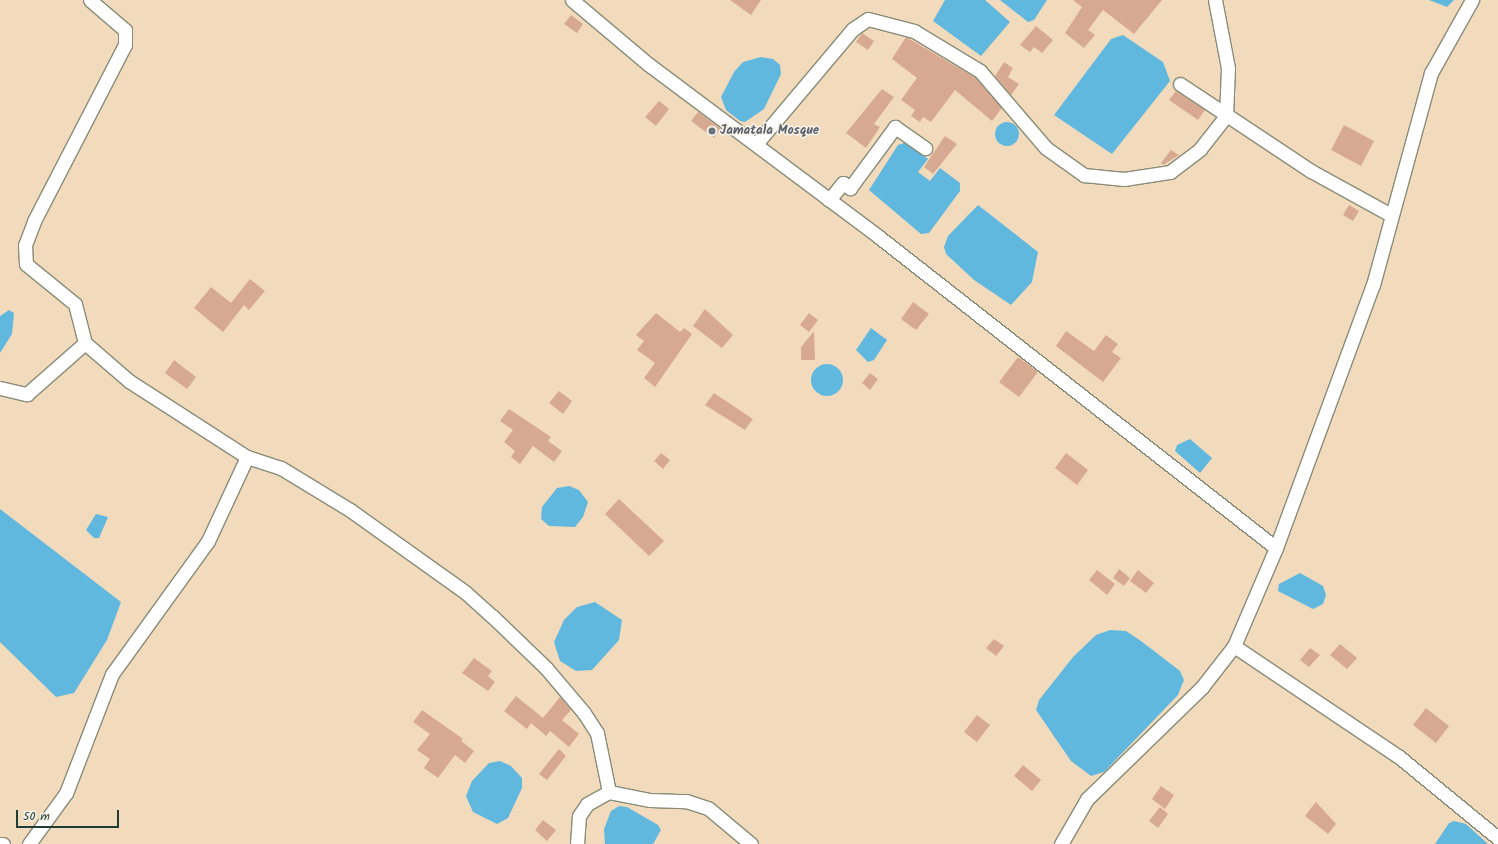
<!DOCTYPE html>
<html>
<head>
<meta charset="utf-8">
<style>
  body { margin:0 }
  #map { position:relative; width:1498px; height:844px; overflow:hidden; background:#f2dbbc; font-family:Kalam,sans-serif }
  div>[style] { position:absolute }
  .water>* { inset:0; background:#61b8de }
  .round { border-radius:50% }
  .building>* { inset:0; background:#d8a991 }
  .roads { filter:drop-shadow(1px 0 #888c78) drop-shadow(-1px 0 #888c78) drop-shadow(0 1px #888c78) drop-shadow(0 -1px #888c78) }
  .minor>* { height:13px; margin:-6.5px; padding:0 6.5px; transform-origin:6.5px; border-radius:6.5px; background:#fff }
  .dots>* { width:11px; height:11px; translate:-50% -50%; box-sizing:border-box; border:2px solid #f7f3e8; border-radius:50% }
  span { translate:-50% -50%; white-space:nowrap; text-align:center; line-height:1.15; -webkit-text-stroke:3px #f7f3e8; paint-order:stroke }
  .worship-label { font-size:13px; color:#5b616d; font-weight:700 }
  .left { translate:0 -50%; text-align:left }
  .scale { position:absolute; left:16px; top:810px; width:103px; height:18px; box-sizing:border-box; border:2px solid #1f3d34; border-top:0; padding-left:5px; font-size:12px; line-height:14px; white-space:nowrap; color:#1f3d34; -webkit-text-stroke:3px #f7f3e8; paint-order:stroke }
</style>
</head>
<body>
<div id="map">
  <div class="water">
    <i style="clip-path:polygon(945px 0,985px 0,1010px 22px,981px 56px,933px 21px)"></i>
    <i style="clip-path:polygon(1000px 0,1047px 0,1034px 20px,1028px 22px)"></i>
    <i style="clip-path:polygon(1429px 0,1454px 0,1447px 7px)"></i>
    <i style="clip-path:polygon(1123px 35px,1163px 62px,1170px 81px,1112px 154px,1054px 115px,1111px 39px)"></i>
    <i style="clip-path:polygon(761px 57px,773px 59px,780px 65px,781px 74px,764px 109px,745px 122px,740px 121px,726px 110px,721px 97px,734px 72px,743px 62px)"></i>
    <i class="round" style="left:995px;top:122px;width:24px;height:24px"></i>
    <i style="clip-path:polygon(907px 142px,928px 159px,918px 172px,930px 181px,940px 168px,960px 183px,960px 191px,929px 233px,921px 234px,869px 190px,898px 145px)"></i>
    <i style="clip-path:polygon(978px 205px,1038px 252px,1032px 282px,1011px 305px,974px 280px,946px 254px,944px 247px,948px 236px)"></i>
    <i style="clip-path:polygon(9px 310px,14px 313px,12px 334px,0 353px,0 316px)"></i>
    <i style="clip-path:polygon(871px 328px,887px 340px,874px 360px,868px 362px,856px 350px)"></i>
    <i class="round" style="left:811px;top:364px;width:32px;height:32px"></i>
    <i style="clip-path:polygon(1190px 439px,1212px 458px,1200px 473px,1175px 451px,1177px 445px)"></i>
    <i style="clip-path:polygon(569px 486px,579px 490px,588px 502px,583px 517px,575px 527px,549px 526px,541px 519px,542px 507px,557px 488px)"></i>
    <i style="clip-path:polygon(0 509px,121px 602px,107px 640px,74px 693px,56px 697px,0 642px)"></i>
    <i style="clip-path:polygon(96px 514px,108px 517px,99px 538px,94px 538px,86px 530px)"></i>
    <i style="clip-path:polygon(1300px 573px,1323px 586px,1326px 595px,1323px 604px,1313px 609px,1278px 591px,1279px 584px)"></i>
    <i style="clip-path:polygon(595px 602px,622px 620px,619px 640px,592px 670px,576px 671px,560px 661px,554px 642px,564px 620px,577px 607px)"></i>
    <i style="clip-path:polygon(1110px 630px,1126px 631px,1141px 641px,1180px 671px,1184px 680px,1178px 695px,1104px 772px,1091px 776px,1071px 761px,1036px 710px,1039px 700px,1073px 657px,1096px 635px)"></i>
    <i style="clip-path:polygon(500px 761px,511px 766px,522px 778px,522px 788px,508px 818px,497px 824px,473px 812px,466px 796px,472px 781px,489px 763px)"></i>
    <i style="clip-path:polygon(619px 806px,627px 807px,658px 825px,661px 830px,653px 844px,605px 844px,604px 829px,611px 811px)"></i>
    <i style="clip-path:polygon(1454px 821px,1466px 824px,1488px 844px,1435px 844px,1449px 823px)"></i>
  </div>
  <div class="building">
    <i style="clip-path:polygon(730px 0,761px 0,751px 15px)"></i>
    <i style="clip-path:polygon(1073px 0,1162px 0,1134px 34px,1103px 10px,1088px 30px,1095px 35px,1084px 48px,1065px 33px,1082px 7px)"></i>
    <i style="clip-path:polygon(571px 15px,583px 24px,577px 33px,564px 24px)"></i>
    <i style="clip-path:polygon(1036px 26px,1053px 40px,1042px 53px,1034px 47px,1030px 52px,1020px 45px)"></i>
    <i style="clip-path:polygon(862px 33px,874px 41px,868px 50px,856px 42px)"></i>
    <i style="clip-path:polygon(906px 37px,976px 78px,1002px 108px,992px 121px,955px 90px,931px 122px,923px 117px,920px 122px,911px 116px,915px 110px,901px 100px,917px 78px,892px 59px)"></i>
    <i style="clip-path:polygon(1004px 62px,1013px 68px,1008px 77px,1019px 84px,1011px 95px,995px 76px)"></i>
    <i style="clip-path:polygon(882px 89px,894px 97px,874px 124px,880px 127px,866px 148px,846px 133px)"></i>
    <i style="clip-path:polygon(1176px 91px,1205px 110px,1198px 120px,1169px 100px)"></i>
    <i style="clip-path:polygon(659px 101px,669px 109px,656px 126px,645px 117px)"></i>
    <i style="clip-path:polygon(698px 112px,721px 129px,714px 138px,691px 121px)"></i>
    <i style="clip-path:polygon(1344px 125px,1374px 141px,1361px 166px,1331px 150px)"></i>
    <i style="clip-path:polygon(945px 136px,957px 144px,933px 174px,924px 167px)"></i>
    <i style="clip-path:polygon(1171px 150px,1179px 155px,1163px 165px,1161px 163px)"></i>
    <i style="clip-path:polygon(1349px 205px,1359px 211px,1353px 221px,1343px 215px)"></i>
    <i style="clip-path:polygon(250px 279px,265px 291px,249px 310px,244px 305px,223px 332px,194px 308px,211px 287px,231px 303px)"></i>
    <i style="clip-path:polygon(913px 302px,929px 314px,916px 330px,901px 319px)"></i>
    <i style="clip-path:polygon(705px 309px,733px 335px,722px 348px,693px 326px)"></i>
    <i style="clip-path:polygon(656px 313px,680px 332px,684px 328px,692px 334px,655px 387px,644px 378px,655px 363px,637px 350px,644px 341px,636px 335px)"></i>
    <i style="clip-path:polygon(809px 313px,818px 320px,809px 332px,800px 325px)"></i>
    <i style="clip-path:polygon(814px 331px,815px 360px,801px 360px,801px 347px)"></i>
    <i style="clip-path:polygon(1066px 331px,1094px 351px,1106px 335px,1118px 344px,1112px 352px,1121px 358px,1103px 382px,1056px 346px)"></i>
    <i style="clip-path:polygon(1018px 357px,1038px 372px,1019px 397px,999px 382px)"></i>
    <i style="clip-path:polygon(174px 360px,196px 377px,187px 389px,165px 373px)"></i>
    <i style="clip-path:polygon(870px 373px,878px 379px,870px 390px,862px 383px)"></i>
    <i style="clip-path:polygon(559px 391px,572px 401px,563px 414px,549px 403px)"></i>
    <i style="clip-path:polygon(714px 393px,753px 419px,745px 430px,705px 405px)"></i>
    <i style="clip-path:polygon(509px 409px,551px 437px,548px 441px,562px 451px,554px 462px,533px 446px,520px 464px,511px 457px,515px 451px,504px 442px,513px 430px,500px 421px)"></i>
    <i style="clip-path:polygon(661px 453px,670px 460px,663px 469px,654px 461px)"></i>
    <i style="clip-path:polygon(1066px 453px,1088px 470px,1077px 485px,1055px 468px)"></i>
    <i style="clip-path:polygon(619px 499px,664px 541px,649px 556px,605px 514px)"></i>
    <i style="clip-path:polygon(1119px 569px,1130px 578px,1124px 586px,1113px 578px)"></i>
    <i style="clip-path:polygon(1097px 570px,1115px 584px,1107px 595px,1089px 580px)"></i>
    <i style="clip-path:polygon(1138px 570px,1154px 583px,1146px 593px,1130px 581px)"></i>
    <i style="clip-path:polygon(994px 639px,1004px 646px,996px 656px,986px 648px)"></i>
    <i style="clip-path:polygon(1340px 644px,1357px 658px,1347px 669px,1330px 655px)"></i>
    <i style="clip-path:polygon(1310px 648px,1320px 655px,1309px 667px,1300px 660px)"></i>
    <i style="clip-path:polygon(474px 658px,492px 671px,488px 676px,495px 682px,488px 691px,462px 673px)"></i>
    <i style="clip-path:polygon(516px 696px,543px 718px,560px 697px,571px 710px,562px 720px,579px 734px,569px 747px,550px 731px,546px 736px,531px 723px,527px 729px,504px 711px)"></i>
    <i style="clip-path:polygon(1426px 708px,1449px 726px,1436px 743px,1413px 725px)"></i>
    <i style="clip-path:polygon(422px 710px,463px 739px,461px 741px,474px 751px,465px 763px,455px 755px,438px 778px,424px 768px,430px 759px,417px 750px,430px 734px,413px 722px)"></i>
    <i style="clip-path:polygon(977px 715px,990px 725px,977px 742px,964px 732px)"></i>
    <i style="clip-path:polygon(559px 749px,566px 756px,547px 780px,539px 774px)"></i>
    <i style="clip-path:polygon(1023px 765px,1041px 780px,1032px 791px,1014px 776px)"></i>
    <i style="clip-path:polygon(1161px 786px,1174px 795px,1165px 809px,1152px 799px)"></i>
    <i style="clip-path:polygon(1316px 802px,1336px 824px,1328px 834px,1305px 816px)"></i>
    <i style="clip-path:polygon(1160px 807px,1168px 814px,1158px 828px,1149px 821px)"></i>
    <i style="clip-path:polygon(543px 820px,556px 830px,547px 841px,535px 830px)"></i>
  </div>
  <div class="roads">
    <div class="minor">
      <i style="left:572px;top:0;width:99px;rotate:40.1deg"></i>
      <i style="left:648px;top:64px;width:289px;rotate:36.8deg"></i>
      <i style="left:879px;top:237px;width:504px;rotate:38.07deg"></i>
      <i style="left:1180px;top:84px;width:157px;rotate:33.6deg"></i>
      <i style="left:1311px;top:171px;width:91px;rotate:28.8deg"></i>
      <i style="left:756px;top:144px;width:150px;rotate:-49.9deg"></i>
      <i style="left:853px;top:29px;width:18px;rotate:-34deg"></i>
      <i style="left:868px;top:19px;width:48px;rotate:14.6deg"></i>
      <i style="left:914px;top:31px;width:77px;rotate:31.2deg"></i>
      <i style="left:980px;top:71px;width:101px;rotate:49.4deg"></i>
      <i style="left:1046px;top:148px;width:47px;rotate:35.4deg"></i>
      <i style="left:1084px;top:175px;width:40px;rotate:5.7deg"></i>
      <i style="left:1124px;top:179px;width:47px;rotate:-8.7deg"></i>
      <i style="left:1170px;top:172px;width:38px;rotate:-37deg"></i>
      <i style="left:1200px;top:149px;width:42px;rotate:-51.8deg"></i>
      <i style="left:1226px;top:116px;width:48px;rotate:-87.6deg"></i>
      <i style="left:1228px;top:68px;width:69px;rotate:-100.8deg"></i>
      <i style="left:829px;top:200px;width:22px;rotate:-51deg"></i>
      <i style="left:843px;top:183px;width:9px;rotate:36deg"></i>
      <i style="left:850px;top:188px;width:76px;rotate:-53.6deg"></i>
      <i style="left:895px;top:127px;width:37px;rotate:35deg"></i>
      <i style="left:85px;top:343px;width:40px;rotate:-104.4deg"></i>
      <i style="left:75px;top:304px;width:63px;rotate:-140.8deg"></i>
      <i style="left:26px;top:264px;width:19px;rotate:-93deg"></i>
      <i style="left:25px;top:245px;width:26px;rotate:-69deg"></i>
      <i style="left:34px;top:221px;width:198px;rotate:-62.7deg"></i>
      <i style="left:125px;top:45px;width:15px;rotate:-90deg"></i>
      <i style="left:125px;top:30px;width:46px;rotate:-139.4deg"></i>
      <i style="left:0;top:388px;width:28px;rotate:13deg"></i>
      <i style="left:27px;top:394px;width:77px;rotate:-41.3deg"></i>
      <i style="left:85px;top:343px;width:58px;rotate:40.8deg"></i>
      <i style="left:129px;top:381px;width:140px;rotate:32.8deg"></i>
      <i style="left:247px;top:457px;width:93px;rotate:114.9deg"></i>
      <i style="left:208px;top:541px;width:164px;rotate:125.8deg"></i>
      <i style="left:112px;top:674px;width:128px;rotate:111.1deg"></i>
      <i style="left:66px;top:793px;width:63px;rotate:126deg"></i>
      <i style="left:247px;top:457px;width:36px;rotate:18deg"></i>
      <i style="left:281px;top:468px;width:81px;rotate:31.3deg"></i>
      <i style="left:350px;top:510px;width:141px;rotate:35.5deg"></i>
      <i style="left:465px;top:592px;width:36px;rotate:42deg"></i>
      <i style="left:492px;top:616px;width:75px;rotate:43.9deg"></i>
      <i style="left:546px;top:668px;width:59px;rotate:49.8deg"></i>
      <i style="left:584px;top:713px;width:24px;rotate:57deg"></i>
      <i style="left:597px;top:733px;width:60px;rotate:78.5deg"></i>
      <i style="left:1234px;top:646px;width:197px;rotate:33.9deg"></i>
      <i style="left:1398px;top:756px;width:129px;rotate:39.4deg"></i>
      <i style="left:0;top:844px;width:3px"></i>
      <i style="left:577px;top:844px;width:28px;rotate:-86deg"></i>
      <i style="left:579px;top:816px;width:14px;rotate:-56deg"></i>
      <i style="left:587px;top:804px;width:25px;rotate:-29deg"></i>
      <i style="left:609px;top:792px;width:42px;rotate:11deg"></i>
      <i style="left:650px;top:800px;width:36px;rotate:2deg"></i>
      <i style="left:686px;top:801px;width:23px;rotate:18deg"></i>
      <i style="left:708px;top:808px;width:56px;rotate:39.9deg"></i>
      <i style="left:1061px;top:844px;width:52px;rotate:-60deg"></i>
      <i style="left:1087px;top:799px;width:161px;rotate:-44.2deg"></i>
      <i style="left:1202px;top:687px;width:52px;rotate:-52deg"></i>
      <i style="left:1234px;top:646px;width:107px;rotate:-66.8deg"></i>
      <i style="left:1276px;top:548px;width:280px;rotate:-69.8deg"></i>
      <i style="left:1373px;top:285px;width:220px;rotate:-74.7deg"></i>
      <i style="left:1431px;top:73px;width:84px;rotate:-60.7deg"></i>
    </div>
  </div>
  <div class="dots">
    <i style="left:712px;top:131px;background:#6b7280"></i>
  </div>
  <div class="worship-label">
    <span class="left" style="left:720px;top:131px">Jamatala Mosque</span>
  </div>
  <div class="scale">50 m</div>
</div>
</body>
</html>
